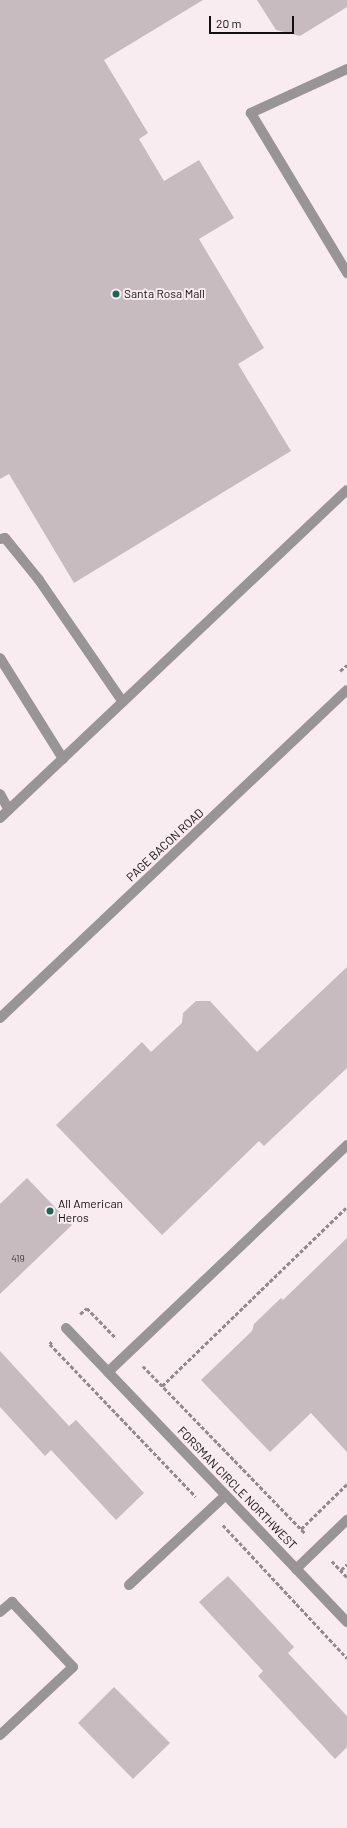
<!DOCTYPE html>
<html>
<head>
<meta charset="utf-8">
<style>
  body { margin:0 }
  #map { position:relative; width:347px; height:1828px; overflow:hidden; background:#f8ecf0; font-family:Barlow,sans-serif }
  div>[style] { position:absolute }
  .building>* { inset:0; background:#c7bbbf }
  .path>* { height:2.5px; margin-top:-1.25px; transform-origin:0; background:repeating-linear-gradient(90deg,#91898b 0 4px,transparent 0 6px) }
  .lane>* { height:10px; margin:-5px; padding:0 5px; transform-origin:5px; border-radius:5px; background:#999496 }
  .street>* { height:10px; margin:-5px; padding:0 5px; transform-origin:5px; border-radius:5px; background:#999496 }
  .dots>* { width:11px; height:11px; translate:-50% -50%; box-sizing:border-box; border:2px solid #f8ecf0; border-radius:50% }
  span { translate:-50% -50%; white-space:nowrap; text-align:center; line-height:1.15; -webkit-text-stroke:4px #f8ecf0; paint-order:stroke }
  .number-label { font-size:10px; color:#403a3c }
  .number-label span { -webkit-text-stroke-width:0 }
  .poi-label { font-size:12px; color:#130f10 }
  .left { translate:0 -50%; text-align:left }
  .street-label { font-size:12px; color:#130f10 }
  .scale { position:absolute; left:209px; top:16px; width:85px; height:18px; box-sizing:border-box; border:2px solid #130f10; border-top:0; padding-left:5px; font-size:12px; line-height:14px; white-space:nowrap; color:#130f10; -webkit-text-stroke:3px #f8ecf0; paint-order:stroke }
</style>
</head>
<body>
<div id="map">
  <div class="building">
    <i style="clip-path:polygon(0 0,203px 0,104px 60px,148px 133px,139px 139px,164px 181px,199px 160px,234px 218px,199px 239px,264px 348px,238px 364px,291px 451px,74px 583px,9px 474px,0 479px)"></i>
    <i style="clip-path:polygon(257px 0,347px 0,347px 7px,300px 36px,276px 30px)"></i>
    <i style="clip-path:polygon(347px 967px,347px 1068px,264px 1146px,259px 1141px,162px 1235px,56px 1125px,142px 1042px,151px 1052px,182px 1023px,183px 1013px,196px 1001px,210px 1001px,257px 1052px)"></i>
    <i style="clip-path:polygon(27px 1178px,72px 1225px,0 1294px,0 1204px)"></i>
    <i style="clip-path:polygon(347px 1238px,347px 1452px,311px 1413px,270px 1452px,201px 1380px,252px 1331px,254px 1324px,281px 1298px,283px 1300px)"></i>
    <i style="clip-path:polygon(0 1351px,69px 1426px,76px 1420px,144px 1493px,116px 1520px,51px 1450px,45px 1456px,0 1407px)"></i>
    <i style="clip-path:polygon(228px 1576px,294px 1647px,288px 1653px,347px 1716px,347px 1747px,335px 1759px,258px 1676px,263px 1671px,199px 1602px)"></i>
    <i style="clip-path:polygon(114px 1687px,170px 1743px,133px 1779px,78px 1723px)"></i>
  </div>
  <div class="path">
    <i style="left:340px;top:671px;width:9px;rotate:-41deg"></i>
    <i style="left:80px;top:1314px;width:9px;rotate:-41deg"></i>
    <i style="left:87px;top:1308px;width:42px;rotate:46deg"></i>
    <i style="left:52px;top:1342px;width:3px;rotate:135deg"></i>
    <i style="left:50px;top:1344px;width:211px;rotate:46.3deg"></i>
    <i style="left:143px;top:1366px;width:233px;rotate:45.9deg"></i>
    <i style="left:162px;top:1386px;width:257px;rotate:-44.1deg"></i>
    <i style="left:223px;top:1525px;width:182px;rotate:47deg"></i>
    <i style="left:301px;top:1529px;width:64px;rotate:-44.4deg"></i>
    <i style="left:332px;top:1561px;width:22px;rotate:47deg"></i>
    <i style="left:341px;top:1570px;width:8px;rotate:-45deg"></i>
  </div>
  <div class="lane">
    <i style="left:347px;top:69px;width:106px;rotate:155.4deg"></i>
    <i style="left:251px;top:113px;width:187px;rotate:59deg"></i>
    <i style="left:0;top:539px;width:5px;rotate:-11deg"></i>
    <i style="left:5px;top:538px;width:54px;rotate:51deg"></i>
    <i style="left:39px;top:580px;width:148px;rotate:55.5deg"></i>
    <i style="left:0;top:658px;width:119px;rotate:58deg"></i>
    <i style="left:0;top:794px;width:18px;rotate:61deg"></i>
    <i style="left:0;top:818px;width:477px;rotate:-43.4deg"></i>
    <i style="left:129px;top:1585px;width:132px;rotate:-42.9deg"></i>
    <i style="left:0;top:1612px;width:16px;rotate:-40deg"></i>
    <i style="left:12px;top:1602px;width:89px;rotate:46.8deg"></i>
    <i style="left:73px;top:1667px;width:100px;rotate:137deg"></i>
  </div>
  <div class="street">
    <i style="left:0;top:1018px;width:477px;rotate:-43.4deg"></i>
    <i style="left:66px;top:1328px;width:407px;rotate:46.3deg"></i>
    <i style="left:108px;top:1372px;width:330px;rotate:-43.5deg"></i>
    <i style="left:296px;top:1569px;width:71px;rotate:-43.9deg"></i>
  </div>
  <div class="dots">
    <i style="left:116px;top:294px;background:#226453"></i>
    <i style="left:50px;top:1211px;background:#226453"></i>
  </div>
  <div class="number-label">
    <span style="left:18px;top:1259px">419</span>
  </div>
  <div class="poi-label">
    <span class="left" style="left:124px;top:294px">Santa Rosa Mall</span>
    <span class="left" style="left:58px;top:1211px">All American<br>Heros</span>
  </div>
  <div class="street-label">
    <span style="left:165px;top:845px;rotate:-43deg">PAGE BACON ROAD</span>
    <span style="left:237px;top:1488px;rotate:46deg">FORSMAN CIRCLE NORTHWEST</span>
  </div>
  <div class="scale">20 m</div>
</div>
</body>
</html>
